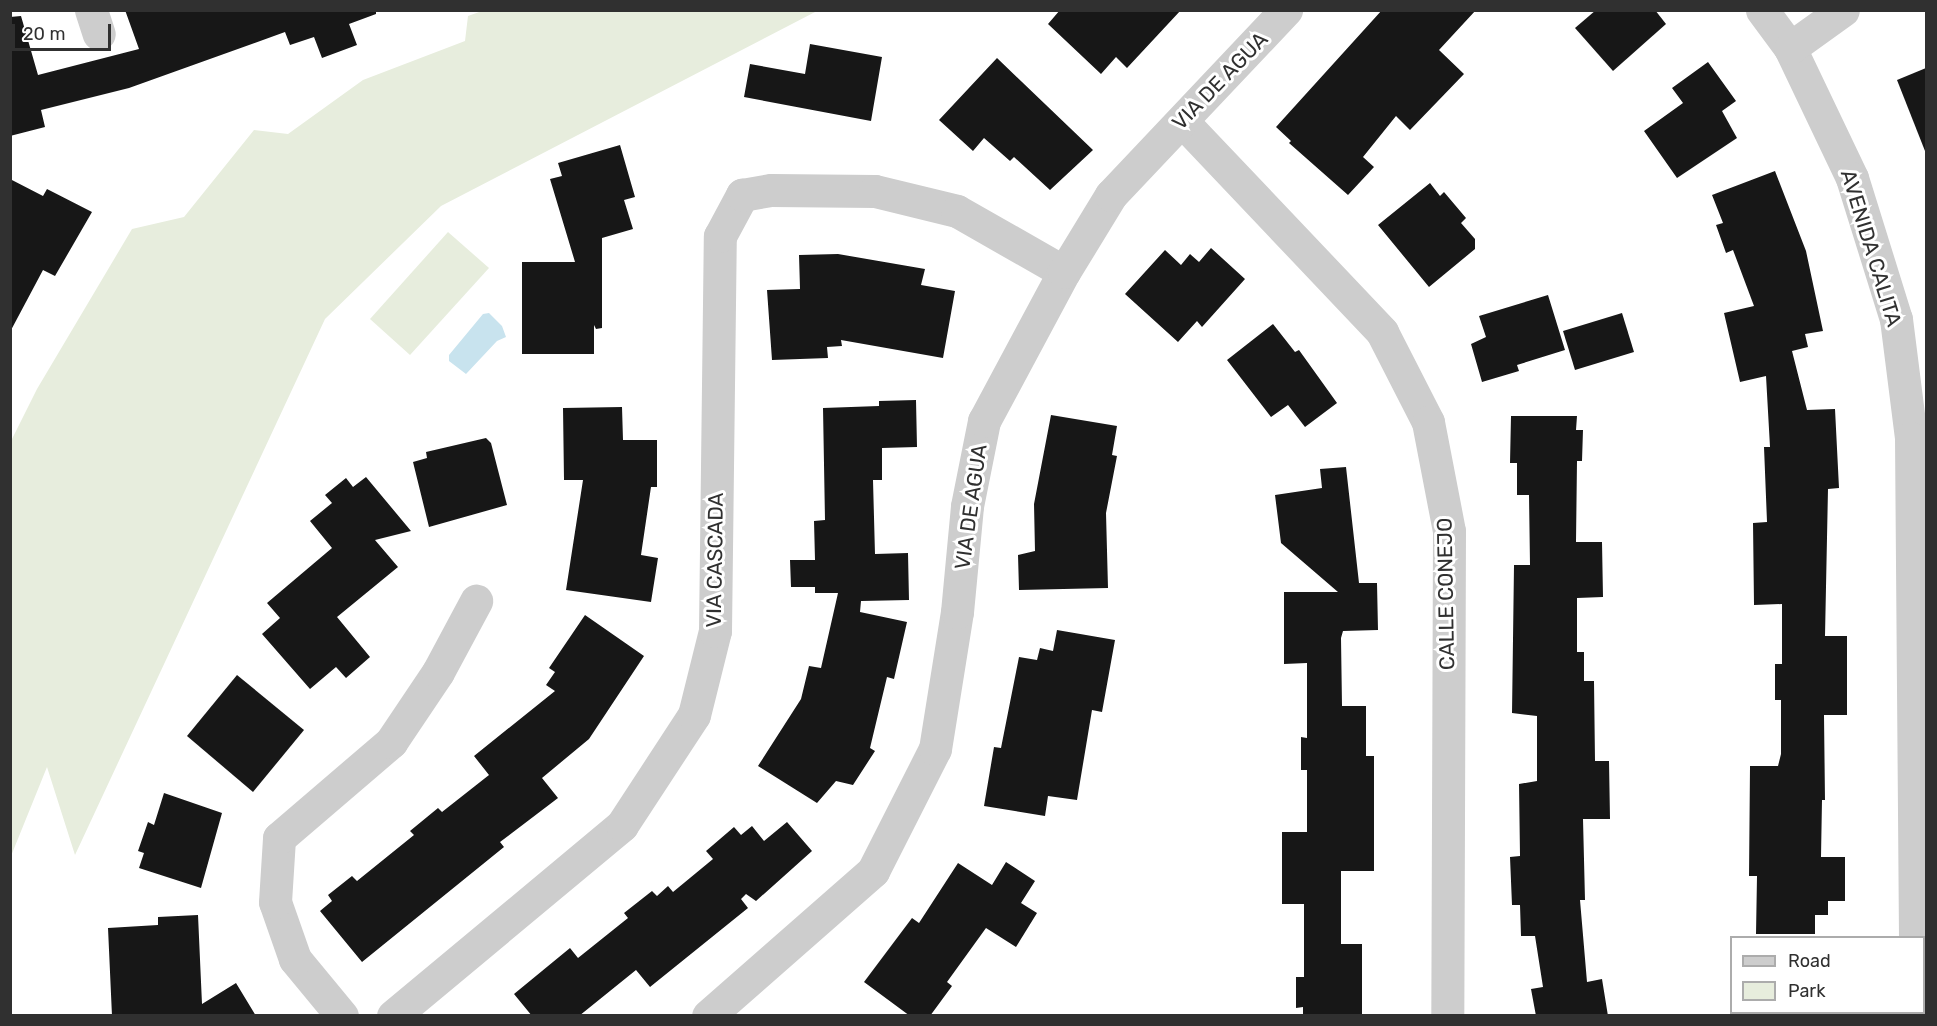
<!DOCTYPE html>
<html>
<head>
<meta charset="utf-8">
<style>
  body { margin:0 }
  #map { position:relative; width:1937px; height:1026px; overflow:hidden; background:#fff; font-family:Rubik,sans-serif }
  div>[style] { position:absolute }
  .green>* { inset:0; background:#e7eddd }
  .water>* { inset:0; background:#c8e3ee }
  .building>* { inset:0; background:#171717 }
  .minor>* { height:33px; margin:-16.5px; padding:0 16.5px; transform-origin:16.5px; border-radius:16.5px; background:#cdcdcd }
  span { translate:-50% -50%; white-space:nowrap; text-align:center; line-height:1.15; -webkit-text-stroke:6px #fff; paint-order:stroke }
  .street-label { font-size:21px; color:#303030 }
  .frame { position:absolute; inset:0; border:12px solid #303030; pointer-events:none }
  .legend { position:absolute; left:1730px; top:936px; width:195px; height:78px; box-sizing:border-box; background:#fff; border:2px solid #acacac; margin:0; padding:8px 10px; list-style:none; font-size:18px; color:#303030 }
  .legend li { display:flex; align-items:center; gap:12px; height:30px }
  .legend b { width:30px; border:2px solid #acacac }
  .scale { position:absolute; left:12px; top:24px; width:99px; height:27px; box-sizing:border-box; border:3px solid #303030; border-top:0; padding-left:8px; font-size:18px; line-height:21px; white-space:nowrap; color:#303030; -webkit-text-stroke:4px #fff; paint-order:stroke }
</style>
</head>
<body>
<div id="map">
  <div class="green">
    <i style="clip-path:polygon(482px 11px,817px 11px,441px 206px,325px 319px,75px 855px,47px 767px,11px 856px,11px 441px,37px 389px,132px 229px,184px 217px,254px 130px,288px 134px,363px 80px,465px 41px,468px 16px)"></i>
    <i style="clip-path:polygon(448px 232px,489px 268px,410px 355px,370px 319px)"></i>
  </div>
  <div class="water">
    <i style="clip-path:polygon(489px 313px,502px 326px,506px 337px,497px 341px,466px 374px,449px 361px,449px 355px,483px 314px)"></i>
  </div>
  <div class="building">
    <i style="clip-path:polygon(125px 10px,376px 10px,376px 14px,349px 24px,357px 45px,322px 58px,314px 37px,290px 45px,285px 32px,129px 88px,41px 110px,45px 127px,10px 136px,10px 17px,21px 16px,38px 75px,139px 49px)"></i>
    <i style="clip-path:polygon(1060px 10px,1181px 10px,1127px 68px,1116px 57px,1101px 74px,1048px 24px)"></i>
    <i style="clip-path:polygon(1382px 10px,1476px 10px,1439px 50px,1464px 74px,1410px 130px,1396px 116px,1363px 157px,1374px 167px,1348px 195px,1289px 143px,1291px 141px,1276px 127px)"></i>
    <i style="clip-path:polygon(1596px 10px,1655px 10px,1666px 24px,1613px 71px,1575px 28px)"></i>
    <i style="clip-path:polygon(810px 44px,882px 57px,871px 121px,744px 97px,750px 64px,805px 74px)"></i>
    <i style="clip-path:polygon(997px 58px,1093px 150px,1050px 190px,1014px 157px,1010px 161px,984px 138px,973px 151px,939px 120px)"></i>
    <i style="clip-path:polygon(1708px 62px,1736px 101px,1722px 111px,1737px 138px,1677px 178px,1644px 131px,1683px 103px,1672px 88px)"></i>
    <i style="clip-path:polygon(1926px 68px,1926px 151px,1925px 151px,1897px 80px)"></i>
    <i style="clip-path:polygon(620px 145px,635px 197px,624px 200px,633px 229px,602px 238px,602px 328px,596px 329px,594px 325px,594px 354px,522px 354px,522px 262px,575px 262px,550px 179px,562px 176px,558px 163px)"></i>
    <i style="clip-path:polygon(1775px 171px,1806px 251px,1823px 331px,1805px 334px,1808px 347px,1792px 351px,1807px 410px,1835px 409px,1839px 488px,1828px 489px,1825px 636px,1847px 636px,1847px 715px,1824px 715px,1825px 800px,1822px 800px,1821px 857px,1845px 857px,1845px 901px,1828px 901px,1828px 915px,1815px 915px,1815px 934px,1756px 934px,1757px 876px,1749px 876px,1750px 766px,1778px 766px,1781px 754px,1781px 700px,1775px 700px,1775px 664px,1782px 664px,1782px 604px,1754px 605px,1753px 523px,1767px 522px,1764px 447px,1770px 447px,1766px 376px,1740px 382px,1724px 313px,1754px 306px,1733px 250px,1726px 253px,1716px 225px,1723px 223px,1712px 195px)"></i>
    <i style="clip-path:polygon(10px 179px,43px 196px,47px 189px,92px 212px,55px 276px,43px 270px,10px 332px)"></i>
    <i style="clip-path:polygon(1430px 183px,1440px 196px,1444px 192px,1466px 218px,1461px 223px,1475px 239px,1475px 249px,1429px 287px,1378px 225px)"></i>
    <i style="clip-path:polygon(1211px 248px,1245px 279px,1202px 327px,1197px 321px,1178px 342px,1125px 294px,1165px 250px,1181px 265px,1190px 254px,1199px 262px)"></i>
    <i style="clip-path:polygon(838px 254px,925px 269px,921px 285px,955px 291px,943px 358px,841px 340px,842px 346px,827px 347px,828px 358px,772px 360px,767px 290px,800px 289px,799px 255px)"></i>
    <i style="clip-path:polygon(1548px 295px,1565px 350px,1517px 365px,1519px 371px,1482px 382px,1471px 344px,1486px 337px,1479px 316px)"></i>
    <i style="clip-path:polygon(1622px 313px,1634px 352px,1575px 370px,1563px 331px)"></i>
    <i style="clip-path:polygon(1273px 324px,1295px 352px,1299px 350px,1337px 403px,1305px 427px,1288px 405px,1271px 417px,1227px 360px)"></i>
    <i style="clip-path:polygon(916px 400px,917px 447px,882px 448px,882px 480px,873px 480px,875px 554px,908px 553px,909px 600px,861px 601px,860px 612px,907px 622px,894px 679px,887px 677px,870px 748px,875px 751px,853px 785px,836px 781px,817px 803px,758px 766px,801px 699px,809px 666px,821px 668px,838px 593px,815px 593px,815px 587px,791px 587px,790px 560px,815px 560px,814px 521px,825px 520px,823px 408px,879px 406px,879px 401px)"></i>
    <i style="clip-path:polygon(622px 407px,623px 440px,657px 440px,657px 487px,651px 487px,641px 555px,658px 558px,651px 602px,566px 590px,583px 480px,564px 480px,563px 408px)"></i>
    <i style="clip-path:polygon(1051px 415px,1117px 426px,1112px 455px,1117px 456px,1106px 513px,1108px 588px,1019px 590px,1018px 555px,1035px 551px,1034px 504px)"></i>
    <i style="clip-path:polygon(1511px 416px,1577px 416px,1576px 430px,1583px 430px,1582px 461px,1577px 461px,1576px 542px,1602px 542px,1603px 597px,1577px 598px,1577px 652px,1584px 652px,1584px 681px,1594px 681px,1595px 761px,1609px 761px,1610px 819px,1583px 819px,1585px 900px,1580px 900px,1587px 982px,1602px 979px,1608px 1016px,1536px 1016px,1531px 989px,1543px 987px,1535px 936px,1521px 936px,1520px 905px,1512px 905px,1510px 857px,1520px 856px,1519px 784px,1537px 781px,1537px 716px,1512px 713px,1514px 565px,1530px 565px,1529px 495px,1517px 495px,1517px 463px,1510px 463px)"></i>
    <i style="clip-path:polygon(486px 438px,491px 443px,507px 505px,429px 527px,413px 462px,427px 458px,426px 452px)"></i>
    <i style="clip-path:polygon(1346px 467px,1359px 583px,1377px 583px,1378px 630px,1343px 631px,1341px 638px,1342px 706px,1366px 706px,1366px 756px,1374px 756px,1374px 871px,1341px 871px,1341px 944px,1362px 944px,1362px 1016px,1303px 1016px,1303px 1007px,1296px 1008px,1296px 977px,1304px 977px,1304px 904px,1282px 904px,1282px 832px,1307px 832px,1307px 770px,1301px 770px,1301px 737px,1307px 738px,1307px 663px,1284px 664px,1284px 592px,1338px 592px,1281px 543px,1275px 495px,1322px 488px,1320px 469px)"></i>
    <i style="clip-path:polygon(366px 477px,411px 531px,375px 540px,398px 567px,337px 617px,370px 657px,346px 678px,336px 667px,310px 689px,262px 634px,280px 618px,267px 603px,332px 548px,310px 521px,332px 503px,325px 495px,346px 478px,353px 487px)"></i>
    <i style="clip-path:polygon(585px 615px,644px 656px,589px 739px,542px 778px,558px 798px,500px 842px,504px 847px,362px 962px,320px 911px,332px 901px,328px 895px,352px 876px,357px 881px,414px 835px,410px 831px,438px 808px,442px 812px,489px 775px,474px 756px,555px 691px,546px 685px,555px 672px,549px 668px)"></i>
    <i style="clip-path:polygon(1057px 630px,1115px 640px,1102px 712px,1092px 710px,1077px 800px,1048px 796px,1045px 816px,984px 806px,994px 747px,1001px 748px,1019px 657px,1037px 660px,1040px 648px,1053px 651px)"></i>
    <i style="clip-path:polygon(237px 675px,304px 730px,253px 792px,187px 736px)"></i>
    <i style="clip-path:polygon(164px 793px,222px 813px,201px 888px,139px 868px,144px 853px,138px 851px,148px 822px,154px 825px)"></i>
    <i style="clip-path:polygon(787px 822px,812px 851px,756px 901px,746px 894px,741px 899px,748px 908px,650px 987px,636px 970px,579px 1016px,532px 1016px,514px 994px,570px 948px,578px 958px,628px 918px,624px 913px,652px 891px,657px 896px,668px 886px,673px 892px,713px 859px,706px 851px,734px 827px,741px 835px,752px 826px,764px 841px)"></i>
    <i style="clip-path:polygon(1006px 862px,1035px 881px,1021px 903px,1037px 913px,1016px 947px,986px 928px,947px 982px,952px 986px,930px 1016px,910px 1016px,864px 982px,912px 918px,919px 923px,958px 863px,992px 885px)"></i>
    <i style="clip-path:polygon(198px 915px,202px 1004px,236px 983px,256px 1016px,112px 1016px,108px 928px,158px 925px,158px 917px)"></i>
  </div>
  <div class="minor">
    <i style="left:91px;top:10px;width:25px;rotate:72deg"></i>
    <i style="left:1762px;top:10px;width:47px;rotate:53.6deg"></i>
    <i style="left:1790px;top:48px;width:144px;rotate:64.5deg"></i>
    <i style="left:1852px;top:178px;width:148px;rotate:72.7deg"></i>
    <i style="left:1896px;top:319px;width:120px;rotate:82.8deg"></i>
    <i style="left:1911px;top:438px;width:500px;rotate:89.54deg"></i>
    <i style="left:1790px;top:48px;width:65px;rotate:-35.6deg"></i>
    <i style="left:1182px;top:121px;width:291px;rotate:46.5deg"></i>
    <i style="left:1382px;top:332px;width:101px;rotate:62.9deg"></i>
    <i style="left:1428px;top:422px;width:111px;rotate:79.1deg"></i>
    <i style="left:1449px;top:531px;width:485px;rotate:90.2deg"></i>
    <i style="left:1924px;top:1010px;width:6px;rotate:90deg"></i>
    <i style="left:342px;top:1016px;width:74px;rotate:-129.5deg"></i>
    <i style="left:295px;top:959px;width:60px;rotate:-109.3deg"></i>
    <i style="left:275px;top:902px;width:64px;rotate:-86.4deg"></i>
    <i style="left:279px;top:838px;width:148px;rotate:-40.6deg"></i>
    <i style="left:391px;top:742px;width:84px;rotate:-56.1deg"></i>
    <i style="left:438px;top:672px;width:81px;rotate:-61.8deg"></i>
    <i style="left:393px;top:1016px;width:298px;rotate:-39.8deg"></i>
    <i style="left:622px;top:825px;width:131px;rotate:-56.8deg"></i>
    <i style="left:694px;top:715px;width:87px;rotate:-76deg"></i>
    <i style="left:715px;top:631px;width:395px;rotate:-89.3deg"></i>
    <i style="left:720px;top:236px;width:47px;rotate:-61.8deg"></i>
    <i style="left:742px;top:195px;width:29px;rotate:-10deg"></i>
    <i style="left:771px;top:190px;width:104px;rotate:0.6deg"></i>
    <i style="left:875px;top:191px;width:84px;rotate:13.7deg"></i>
    <i style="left:957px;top:211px;width:123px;rotate:29.7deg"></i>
    <i style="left:708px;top:1016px;width:220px;rotate:-41.3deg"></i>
    <i style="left:873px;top:871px;width:137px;rotate:-63.1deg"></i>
    <i style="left:935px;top:749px;width:139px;rotate:-80.9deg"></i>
    <i style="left:957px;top:612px;width:106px;rotate:-84.6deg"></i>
    <i style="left:967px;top:506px;width:87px;rotate:-78.7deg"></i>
    <i style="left:984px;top:421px;width:169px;rotate:-61.8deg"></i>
    <i style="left:1064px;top:272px;width:90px;rotate:-58.6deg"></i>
    <i style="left:1111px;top:195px;width:255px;rotate:-46.6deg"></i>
  </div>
  <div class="street-label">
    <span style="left:1220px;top:81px;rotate:-46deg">VIA DE AGUA</span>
    <span style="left:1871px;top:248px;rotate:73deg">AVENIDA CALITA</span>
    <span style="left:971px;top:507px;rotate:-82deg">VIA DE AGUA</span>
    <span style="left:715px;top:560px;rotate:-89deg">VIA CASCADA</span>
    <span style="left:1446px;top:594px;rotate:-91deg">CALLE CONEJO</span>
  </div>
  <div class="frame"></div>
  <ul class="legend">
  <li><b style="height:8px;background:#cdcdcd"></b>Road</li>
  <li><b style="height:16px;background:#e7eddd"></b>Park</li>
  </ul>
  <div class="scale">20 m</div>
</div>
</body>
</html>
